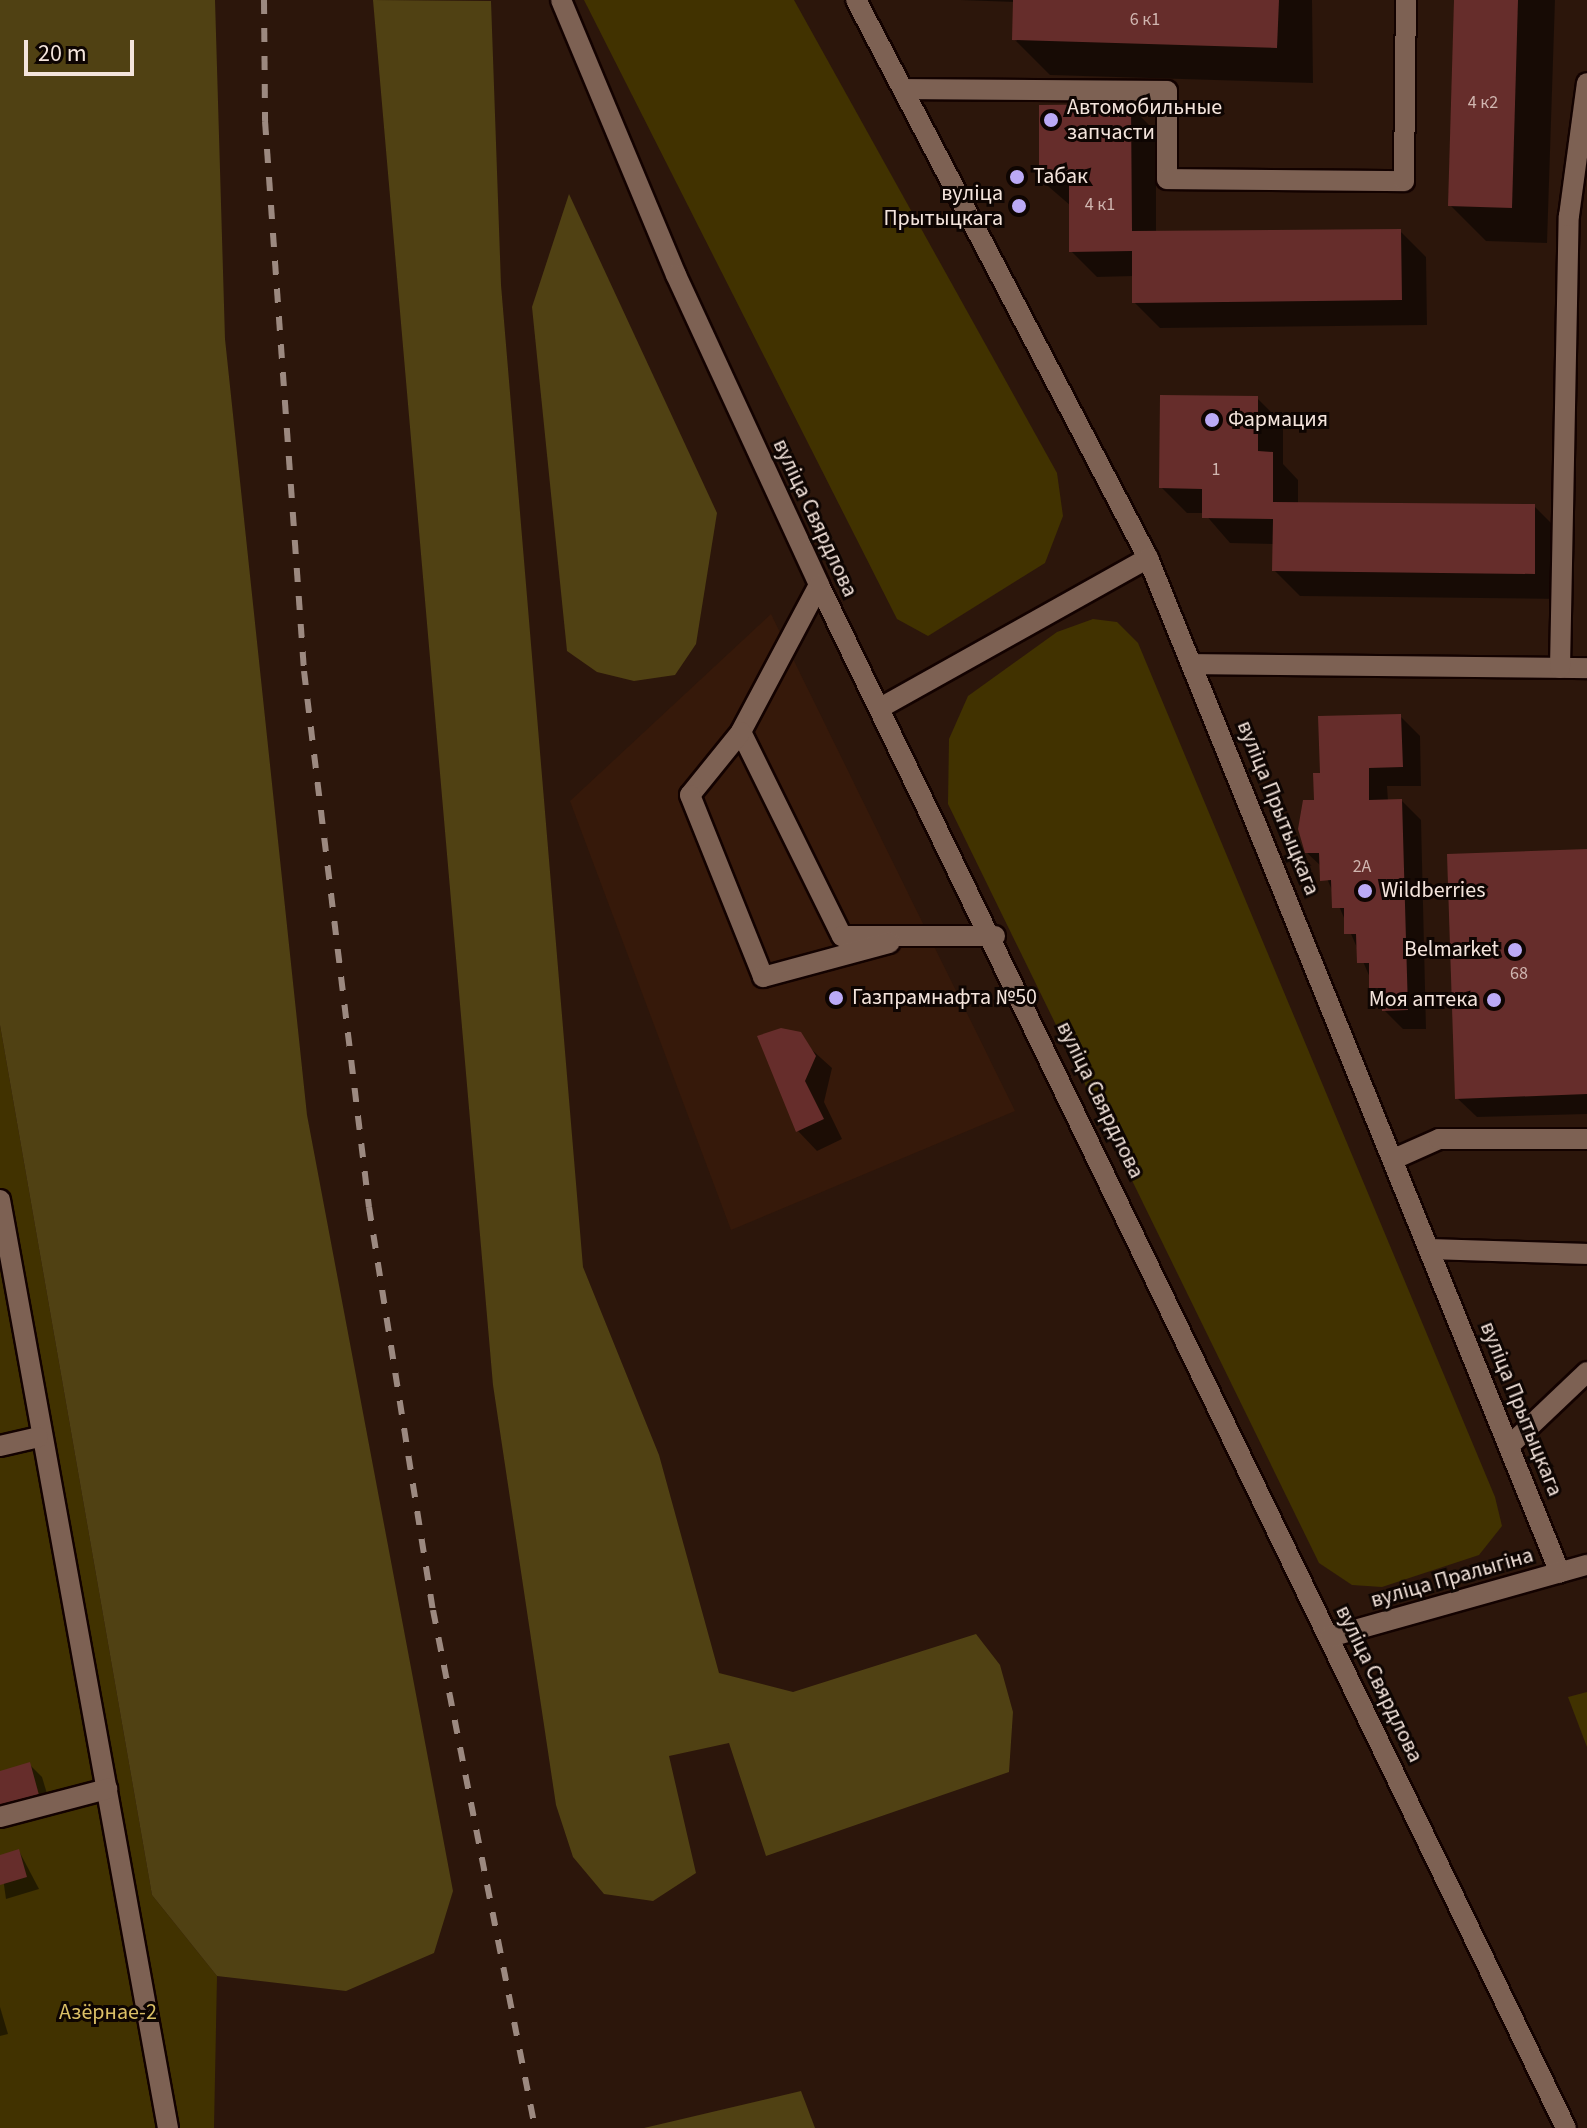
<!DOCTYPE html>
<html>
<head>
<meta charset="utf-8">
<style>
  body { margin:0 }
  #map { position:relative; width:1587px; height:2128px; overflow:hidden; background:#2c160b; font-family:"Source Sans 3",sans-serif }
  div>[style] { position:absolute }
  .built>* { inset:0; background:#36190a }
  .green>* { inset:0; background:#413200 }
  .forest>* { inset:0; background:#504113 }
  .shadow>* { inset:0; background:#0007 }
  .building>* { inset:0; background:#662d2b }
  .roads { filter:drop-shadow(2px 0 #130200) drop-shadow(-2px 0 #130200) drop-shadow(0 2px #130200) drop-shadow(0 -2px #130200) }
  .lane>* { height:20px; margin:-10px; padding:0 10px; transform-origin:10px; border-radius:10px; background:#7d6153 }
  .street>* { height:20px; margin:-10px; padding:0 10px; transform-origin:10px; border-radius:10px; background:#7d6153 }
  .secondary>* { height:20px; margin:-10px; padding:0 10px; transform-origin:10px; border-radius:10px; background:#7d6153 }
  .rail>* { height:6px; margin-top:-3px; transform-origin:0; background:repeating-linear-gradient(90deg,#9c8980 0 14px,transparent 0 28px) }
  .dots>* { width:22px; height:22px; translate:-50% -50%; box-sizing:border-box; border:4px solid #0e0502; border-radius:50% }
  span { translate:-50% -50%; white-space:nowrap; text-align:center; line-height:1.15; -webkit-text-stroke:6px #0e0502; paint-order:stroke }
  .number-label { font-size:18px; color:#d0b6b0 }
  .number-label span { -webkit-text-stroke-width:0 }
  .poi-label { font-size:22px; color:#f4e4dc }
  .left { translate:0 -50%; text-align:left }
  .right { translate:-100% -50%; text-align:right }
  .street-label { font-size:22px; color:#f4e4dc }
  .park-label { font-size:22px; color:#dbbf66 }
  .scale { position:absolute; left:24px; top:40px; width:110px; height:36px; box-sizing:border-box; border:4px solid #f4e4dc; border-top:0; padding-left:10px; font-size:24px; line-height:28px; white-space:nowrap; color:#f4e4dc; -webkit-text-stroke:6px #0e0502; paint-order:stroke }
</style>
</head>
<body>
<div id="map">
  <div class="built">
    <i style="clip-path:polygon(771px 614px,1015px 1111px,731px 1230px,570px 801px)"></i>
  </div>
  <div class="green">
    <i style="clip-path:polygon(584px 0,794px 0,1057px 473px,1063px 516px,1045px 563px,928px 636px,897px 619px)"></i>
    <i style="clip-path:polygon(1093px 619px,1117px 622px,1138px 643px,1495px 1497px,1502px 1526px,1479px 1555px,1382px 1587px,1352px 1585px,1319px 1563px,948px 804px,949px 739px,968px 696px,1057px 632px)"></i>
    <i style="clip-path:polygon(0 1025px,152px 1895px,217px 1976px,214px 2128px,0 2128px)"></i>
    <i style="clip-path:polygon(1587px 1692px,1587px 1747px,1568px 1697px)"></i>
  </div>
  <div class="forest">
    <i style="clip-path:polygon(0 0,215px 0,225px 339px,307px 1115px,453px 1891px,434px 1953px,346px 1991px,217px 1976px,152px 1895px,0 1025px)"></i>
    <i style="clip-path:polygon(373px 0,491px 1px,501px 285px,583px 1267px,659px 1455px,719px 1673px,793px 1692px,976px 1634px,1000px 1665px,1013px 1712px,1009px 1772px,766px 1856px,729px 1743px,669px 1756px,696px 1873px,653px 1901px,604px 1894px,573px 1857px,556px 1805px,493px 1385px)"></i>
    <i style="clip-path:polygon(569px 194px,717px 513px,696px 644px,675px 675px,634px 681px,597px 672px,567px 651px,532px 307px)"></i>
    <i style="clip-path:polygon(801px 2091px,815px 2128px,644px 2128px)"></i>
  </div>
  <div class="shadow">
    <i style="clip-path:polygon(960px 0,1312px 0,1313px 83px,1050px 75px,1014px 39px,1015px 2px)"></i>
    <i style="clip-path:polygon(1456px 0,1555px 0,1547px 243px,1486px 241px,1450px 205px)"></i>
    <i style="clip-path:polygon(1130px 106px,1156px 132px,1156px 233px,1400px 231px,1426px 257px,1427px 325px,1160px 328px,1134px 302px,1134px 276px,1097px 277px,1071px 251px,1071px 206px,1041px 180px)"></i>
    <i style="clip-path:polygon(1257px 398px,1283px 424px,1283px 464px,1298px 480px,1298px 504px,1534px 506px,1560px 532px,1559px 599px,1300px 596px,1274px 570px,1275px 544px,1230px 543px,1204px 513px,1187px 513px,1161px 487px)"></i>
    <i style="clip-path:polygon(1400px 716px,1420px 736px,1421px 786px,1387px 786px,1388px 801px,1402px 801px,1421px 820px,1426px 1029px,1403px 1029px,1384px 1010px,1322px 867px,1306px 852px,1322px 775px)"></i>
    <i style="clip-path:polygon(1587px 851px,1587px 1114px,1477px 1117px,1457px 1098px)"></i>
    <i style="clip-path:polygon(791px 1031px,832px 1068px,824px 1102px,842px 1139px,817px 1151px,798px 1131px,759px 1037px)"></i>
    <i style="clip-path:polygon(29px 1764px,42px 1777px,51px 1807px,0 1812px,0 1773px)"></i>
    <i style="clip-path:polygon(19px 1851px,39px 1889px,6px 1899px,0 1857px)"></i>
    <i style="clip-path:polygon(0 2007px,8px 2034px,0 2036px)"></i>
  </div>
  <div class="building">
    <i style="clip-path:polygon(1013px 0,1279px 0,1277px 48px,1012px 40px)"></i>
    <i style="clip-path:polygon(1454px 0,1518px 0,1512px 208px,1448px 206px)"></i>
    <i style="clip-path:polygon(1131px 104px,1132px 231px,1401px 229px,1402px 300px,1132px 303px,1132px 251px,1069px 252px,1069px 181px,1039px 181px,1039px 105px)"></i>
    <i style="clip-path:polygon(1160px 395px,1258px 396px,1258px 451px,1273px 452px,1273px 502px,1535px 504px,1535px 574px,1272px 571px,1273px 519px,1202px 518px,1202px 489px,1159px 488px)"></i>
    <i style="clip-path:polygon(1401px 714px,1403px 767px,1369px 768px,1369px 800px,1402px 799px,1408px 1010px,1382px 1011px,1381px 988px,1369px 988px,1369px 963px,1357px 963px,1356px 934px,1344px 934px,1344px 908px,1332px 908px,1331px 880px,1320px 881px,1319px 853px,1305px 853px,1298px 829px,1303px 800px,1314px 800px,1313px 773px,1320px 773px,1318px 716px)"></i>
    <i style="clip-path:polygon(1587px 849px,1587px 1094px,1455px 1099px,1447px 854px)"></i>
    <i style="clip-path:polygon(781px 1028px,801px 1032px,816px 1056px,805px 1081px,824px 1119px,796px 1132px,757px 1036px)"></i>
    <i style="clip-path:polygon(30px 1762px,39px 1795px,0 1806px,0 1771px)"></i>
    <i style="clip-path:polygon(19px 1849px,27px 1877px,0 1885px,0 1855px)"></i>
  </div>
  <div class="roads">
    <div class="lane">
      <i style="left:903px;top:89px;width:264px;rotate:0.4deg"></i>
      <i style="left:1167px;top:91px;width:88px;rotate:90deg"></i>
      <i style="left:1167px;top:179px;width:237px;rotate:0.5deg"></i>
      <i style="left:1404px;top:181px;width:181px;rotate:-89.4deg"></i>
      <i style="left:819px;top:585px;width:166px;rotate:118deg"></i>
      <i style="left:741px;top:732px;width:228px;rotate:63.7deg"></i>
      <i style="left:842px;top:936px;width:153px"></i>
      <i style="left:1193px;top:664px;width:394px;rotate:0.6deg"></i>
      <i style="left:1560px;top:668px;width:452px;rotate:-88.9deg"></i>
      <i style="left:1569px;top:216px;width:134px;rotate:-82.3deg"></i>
      <i style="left:741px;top:732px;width:81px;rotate:129deg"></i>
      <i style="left:690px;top:795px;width:196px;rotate:68.1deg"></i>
      <i style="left:763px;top:977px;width:131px;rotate:-15.1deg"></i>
      <i style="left:1394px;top:1159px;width:49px;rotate:-24deg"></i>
      <i style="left:1439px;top:1139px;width:148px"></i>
      <i style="left:1431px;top:1249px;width:156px;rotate:1.8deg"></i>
      <i style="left:1510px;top:1445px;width:106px;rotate:-43.5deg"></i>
    </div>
    <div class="street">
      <i style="left:880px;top:708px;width:307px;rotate:-29.2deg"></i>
      <i style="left:0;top:1200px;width:943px;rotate:79.74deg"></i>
      <i style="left:0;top:1446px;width:39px;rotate:-13deg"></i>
      <i style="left:0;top:1817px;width:111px;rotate:-14.7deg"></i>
    </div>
    <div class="secondary">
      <i style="left:561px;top:0;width:298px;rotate:67.3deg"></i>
      <i style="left:676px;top:275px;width:341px;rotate:65.2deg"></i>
      <i style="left:819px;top:585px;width:1714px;rotate:64.17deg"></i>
      <i style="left:856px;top:0;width:630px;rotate:62.38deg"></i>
      <i style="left:1148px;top:558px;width:1095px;rotate:67.91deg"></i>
      <i style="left:1330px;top:1637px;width:267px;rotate:-15.7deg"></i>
    </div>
  </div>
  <div class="rail">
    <i style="left:264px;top:0;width:121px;rotate:89.5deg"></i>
    <i style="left:265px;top:121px;width:551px;rotate:85.94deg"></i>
    <i style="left:304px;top:671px;width:540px;rotate:83.09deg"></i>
    <i style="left:369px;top:1207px;width:408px;rotate:81deg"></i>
    <i style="left:433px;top:1610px;width:528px;rotate:78.86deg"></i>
  </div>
  <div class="dots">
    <i style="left:1051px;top:120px;background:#bbaaf6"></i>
    <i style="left:1017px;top:177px;background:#bbaaf6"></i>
    <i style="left:1019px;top:206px;background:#bbaaf6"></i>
    <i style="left:1212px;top:420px;background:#bbaaf6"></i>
    <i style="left:1365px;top:891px;background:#bbaaf6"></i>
    <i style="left:1515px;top:950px;background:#bbaaf6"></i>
    <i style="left:836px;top:998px;background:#bbaaf6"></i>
    <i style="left:1494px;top:1000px;background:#bbaaf6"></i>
  </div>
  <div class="number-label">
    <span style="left:1145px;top:20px">6 к1</span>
    <span style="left:1483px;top:103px">4 к2</span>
    <span style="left:1100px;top:205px">4 к1</span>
    <span style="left:1216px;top:470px">1</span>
    <span style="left:1362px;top:867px">2А</span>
    <span style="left:1519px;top:974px">68</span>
  </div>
  <div class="poi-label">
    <span class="left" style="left:1067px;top:120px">Автомобильные<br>запчасти</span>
    <span class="left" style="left:1033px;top:177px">Табак</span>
    <span class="right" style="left:1003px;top:206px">вуліца<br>Прытыцкага</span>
    <span class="left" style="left:1228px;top:420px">Фармация</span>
    <span class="left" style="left:1381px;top:891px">Wildberries</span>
    <span class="right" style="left:1499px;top:950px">Belmarket</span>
    <span class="left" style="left:852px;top:998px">Газпрамнафта №50</span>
    <span class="right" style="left:1478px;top:1000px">Моя аптека</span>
  </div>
  <div class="street-label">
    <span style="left:815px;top:518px;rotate:65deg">вуліца Свярдлова</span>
    <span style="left:1278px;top:808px;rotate:68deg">вуліца Прытыцкага</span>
    <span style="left:1100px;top:1100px;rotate:64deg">вуліца Свярдлова</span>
    <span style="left:1521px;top:1409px;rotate:68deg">вуліца Прытыцкага</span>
    <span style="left:1452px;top:1578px;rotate:-16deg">вуліца Пралыгіна</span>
    <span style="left:1379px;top:1684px;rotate:64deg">вуліца Свярдлова</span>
  </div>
  <div class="park-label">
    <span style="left:108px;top:2013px">Азёрнае-2</span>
  </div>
  <div class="scale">20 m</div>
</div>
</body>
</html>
